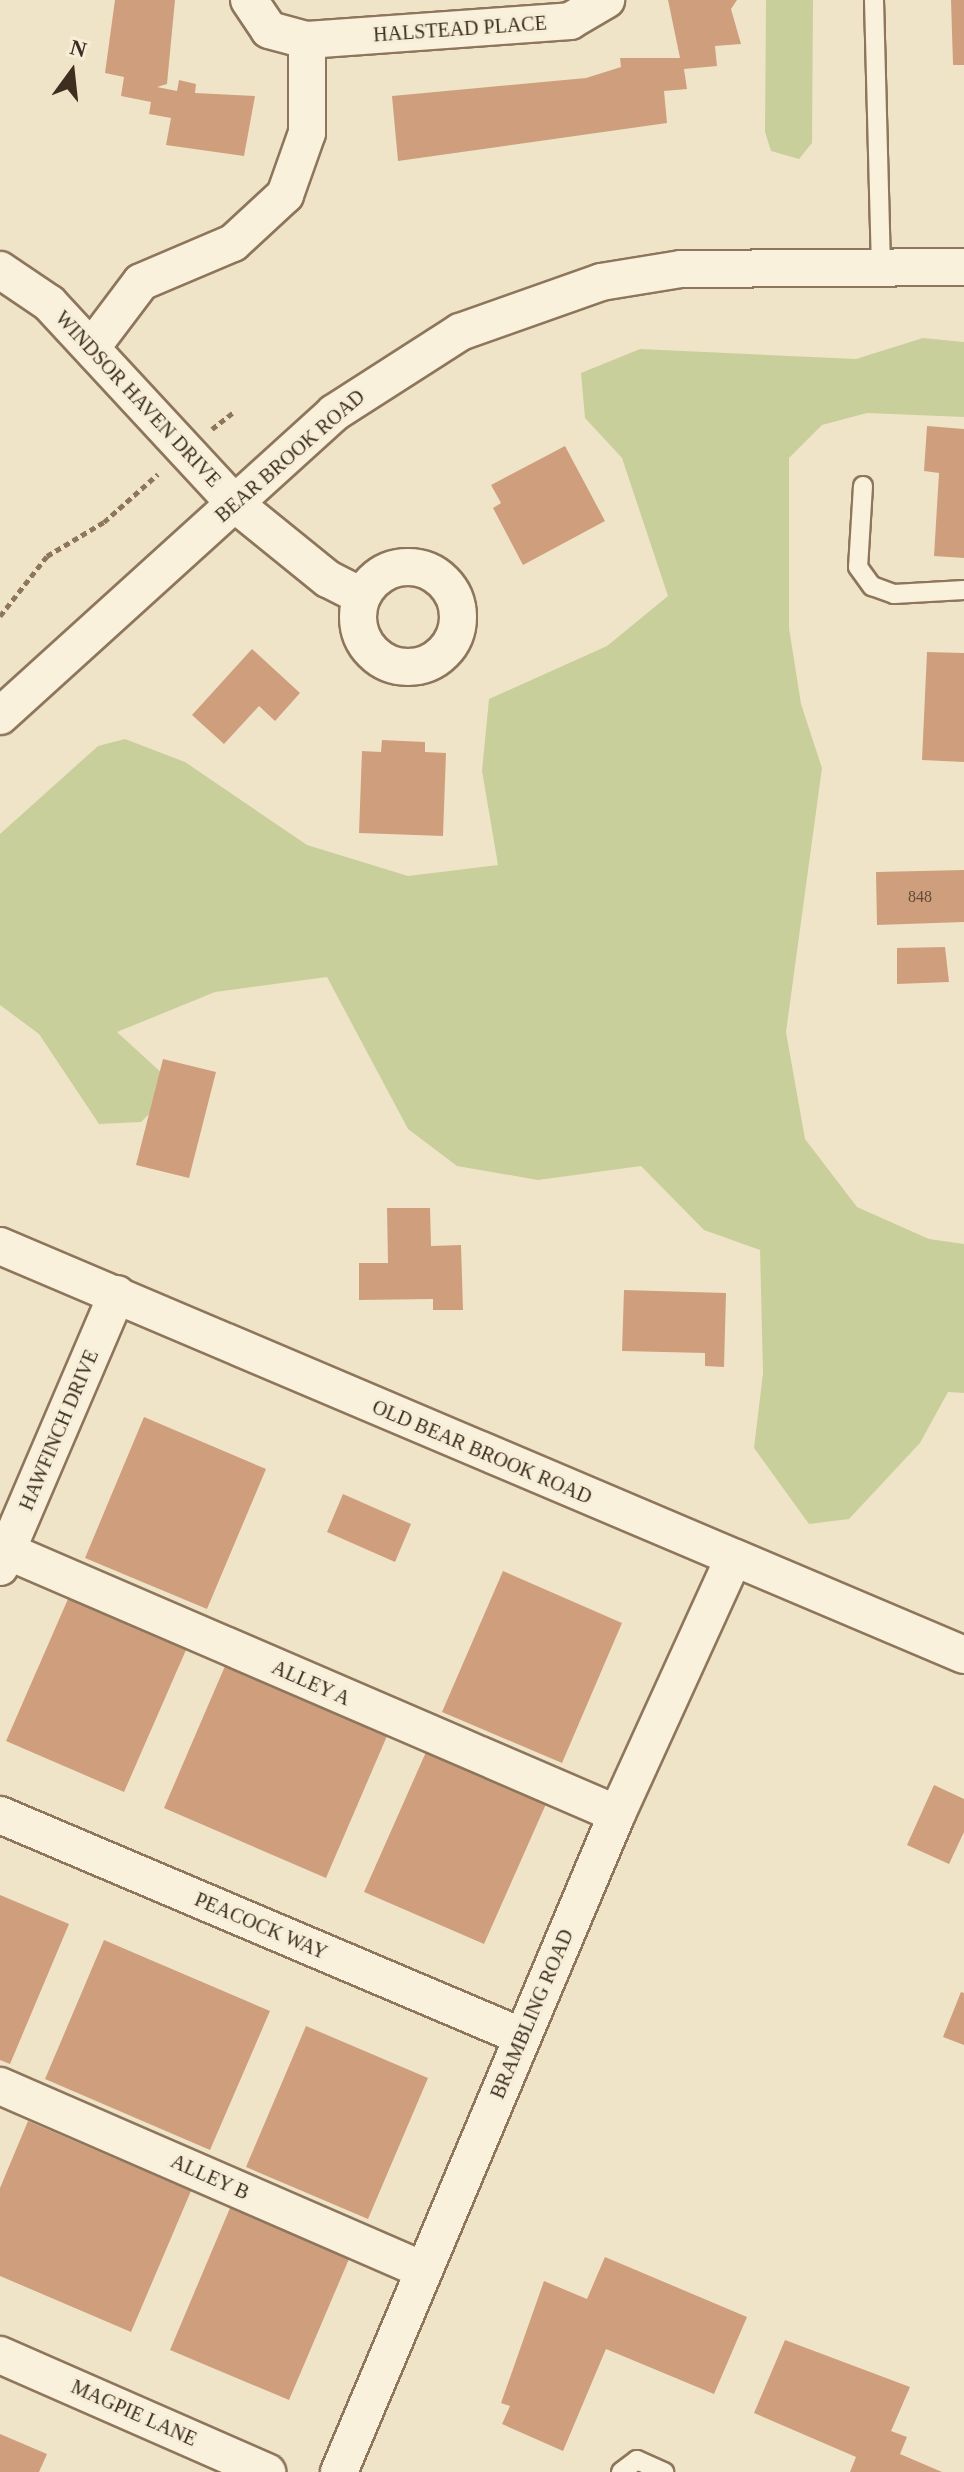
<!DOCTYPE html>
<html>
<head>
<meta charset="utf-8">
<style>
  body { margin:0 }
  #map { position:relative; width:964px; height:2472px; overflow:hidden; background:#f0e4c8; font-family:"Times New Roman",serif }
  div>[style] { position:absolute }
  .green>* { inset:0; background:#c9cf9b }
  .building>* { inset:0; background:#cf9f7d }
  .path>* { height:5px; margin-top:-2.5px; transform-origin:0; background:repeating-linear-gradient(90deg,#8d765c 0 6px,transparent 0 10px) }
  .roads { filter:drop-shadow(2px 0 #8d765c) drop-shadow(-2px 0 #8d765c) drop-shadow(0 2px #8d765c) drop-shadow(0 -2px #8d765c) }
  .lane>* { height:18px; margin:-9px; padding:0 9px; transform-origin:9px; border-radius:9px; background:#faf1dc }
  .street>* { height:36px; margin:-18px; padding:0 18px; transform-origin:18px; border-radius:18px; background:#faf1dc }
  .street>.ring { margin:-18px; padding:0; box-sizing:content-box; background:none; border:36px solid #faf1dc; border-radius:50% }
  span { translate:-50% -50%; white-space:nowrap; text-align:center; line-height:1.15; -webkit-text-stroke:6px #f7eed8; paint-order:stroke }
  .number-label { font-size:16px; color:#624a37 }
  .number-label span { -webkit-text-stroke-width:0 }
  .street-label { font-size:20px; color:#3d2e20 }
  .north { position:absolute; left:32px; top:32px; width:80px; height:80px; -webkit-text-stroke:6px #f7eed8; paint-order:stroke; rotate:15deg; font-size:22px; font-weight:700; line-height:32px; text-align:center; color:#3d2e20 }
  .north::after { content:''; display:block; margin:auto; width:28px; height:36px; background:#3d2e20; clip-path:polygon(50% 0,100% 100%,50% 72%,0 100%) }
</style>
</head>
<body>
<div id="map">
  <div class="green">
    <i style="clip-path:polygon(766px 0,813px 0,812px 143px,799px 159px,771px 151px,765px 132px)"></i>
    <i style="clip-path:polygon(923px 338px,964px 342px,964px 417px,867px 413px,822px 425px,789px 458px,789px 628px,801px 704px,822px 768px,786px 1032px,805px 1139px,857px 1207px,929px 1239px,964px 1244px,964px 1393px,948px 1392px,920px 1443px,849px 1519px,809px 1524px,754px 1448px,763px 1373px,760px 1250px,704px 1230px,641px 1166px,538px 1180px,457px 1166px,408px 1129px,327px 977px,215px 992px,117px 1032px,177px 1087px,141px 1122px,99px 1124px,39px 1034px,0 1005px,0 834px,98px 746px,125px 739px,185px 762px,307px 845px,408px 876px,498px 865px,482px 771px,489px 699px,607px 646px,668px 596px,622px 458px,585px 418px,581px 373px,640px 349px,856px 359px)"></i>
  </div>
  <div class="building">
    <i style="clip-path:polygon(115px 0,175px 0,167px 84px,157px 87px,177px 91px,179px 80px,196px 84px,195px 93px,255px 96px,244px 156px,166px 145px,171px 118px,149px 114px,151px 102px,121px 96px,124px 77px,105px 73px)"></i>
    <i style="clip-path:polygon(668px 0,737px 0,731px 9px,741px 44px,715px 46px,717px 66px,684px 69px,687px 89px,664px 91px,667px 123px,398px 161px,392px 96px,586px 78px,621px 67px,620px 58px,680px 58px)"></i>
    <i style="clip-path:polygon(951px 0,964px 0,964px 65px,953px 65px)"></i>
    <i style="clip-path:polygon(927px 426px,964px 429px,964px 558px,934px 556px,939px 473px,924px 471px)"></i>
    <i style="clip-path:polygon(565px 446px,605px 521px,523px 565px,493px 508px,501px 503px,491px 485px)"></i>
    <i style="clip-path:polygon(252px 649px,300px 693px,275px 721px,259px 706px,224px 744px,192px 715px)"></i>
    <i style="clip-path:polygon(927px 652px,964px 653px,964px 762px,922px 760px)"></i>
    <i style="clip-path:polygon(382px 740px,425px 742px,425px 752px,446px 753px,443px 836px,359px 833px,362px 751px,381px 752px)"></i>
    <i style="clip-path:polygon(964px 870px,964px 922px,877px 925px,876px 872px)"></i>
    <i style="clip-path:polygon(945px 947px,949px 982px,897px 984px,897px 948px)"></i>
    <i style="clip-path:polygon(163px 1059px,216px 1072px,189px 1178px,136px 1165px)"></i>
    <i style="clip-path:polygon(387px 1208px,430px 1208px,431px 1246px,461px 1245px,463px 1310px,433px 1310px,433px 1299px,359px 1300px,359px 1263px,388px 1263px)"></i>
    <i style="clip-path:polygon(624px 1290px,726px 1293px,724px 1367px,705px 1366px,705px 1353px,622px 1351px)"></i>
    <i style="clip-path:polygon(144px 1417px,266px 1469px,207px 1609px,85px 1558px)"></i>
    <i style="clip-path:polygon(343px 1494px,411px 1524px,395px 1562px,327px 1532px)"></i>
    <i style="clip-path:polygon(503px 1571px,622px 1623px,562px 1763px,442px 1712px)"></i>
    <i style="clip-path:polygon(68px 1599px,186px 1650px,124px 1792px,6px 1741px)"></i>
    <i style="clip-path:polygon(225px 1666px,387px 1736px,326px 1878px,164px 1808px)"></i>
    <i style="clip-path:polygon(426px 1752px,546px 1804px,484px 1944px,364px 1892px)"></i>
    <i style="clip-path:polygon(934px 1785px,964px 1799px,964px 1832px,949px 1864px,907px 1845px)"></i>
    <i style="clip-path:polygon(0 1895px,69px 1924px,10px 2064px,0 2060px)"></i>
    <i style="clip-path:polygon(104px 1940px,270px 2011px,210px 2150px,45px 2079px)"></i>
    <i style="clip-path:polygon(961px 1992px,964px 1993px,964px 2045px,943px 2037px)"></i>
    <i style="clip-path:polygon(306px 2026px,428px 2078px,368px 2219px,246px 2167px)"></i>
    <i style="clip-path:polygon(28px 2121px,191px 2191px,131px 2332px,0 2276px,0 2188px)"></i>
    <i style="clip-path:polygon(230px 2208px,349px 2259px,289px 2400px,170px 2350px)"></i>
    <i style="clip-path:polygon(605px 2257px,747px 2317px,714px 2394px,606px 2349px,563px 2451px,502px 2424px,510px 2406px,501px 2403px,544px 2281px,587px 2299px)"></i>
    <i style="clip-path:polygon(785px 2340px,910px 2387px,891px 2431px,907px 2437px,900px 2454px,942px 2472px,850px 2472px,856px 2457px,754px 2413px)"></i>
    <i style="clip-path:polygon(0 2434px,47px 2454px,39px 2472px,0 2472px)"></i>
  </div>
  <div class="path">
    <i style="left:212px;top:429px;width:29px;rotate:-38deg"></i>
    <i style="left:0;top:616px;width:76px;rotate:-51.9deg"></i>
    <i style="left:47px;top:556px;width:66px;rotate:-30.8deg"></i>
    <i style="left:104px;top:522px;width:72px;rotate:-41.6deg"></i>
  </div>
  <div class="roads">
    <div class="lane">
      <i style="left:874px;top:0;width:266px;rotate:88.5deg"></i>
      <i style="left:863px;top:486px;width:81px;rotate:93.5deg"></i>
      <i style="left:858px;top:567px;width:24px;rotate:54deg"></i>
      <i style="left:872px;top:586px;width:23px;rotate:20deg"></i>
      <i style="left:894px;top:594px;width:70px;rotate:-3.3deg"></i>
      <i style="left:621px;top:2472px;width:20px;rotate:-37deg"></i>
      <i style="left:637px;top:2460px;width:30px;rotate:24deg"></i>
    </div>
    <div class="street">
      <i style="left:249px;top:0;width:36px;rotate:56deg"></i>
      <i style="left:269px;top:30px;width:39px;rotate:15deg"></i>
      <i style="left:307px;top:40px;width:264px;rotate:-4.1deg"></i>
      <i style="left:570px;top:21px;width:42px;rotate:-30.3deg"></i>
      <i style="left:0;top:270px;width:59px;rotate:34deg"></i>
      <i style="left:49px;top:303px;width:272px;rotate:47.2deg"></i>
      <i style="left:234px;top:503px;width:121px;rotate:39deg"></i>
      <i style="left:328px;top:579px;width:38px;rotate:27deg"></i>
      <i style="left:92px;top:347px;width:81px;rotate:-53deg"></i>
      <i style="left:141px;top:282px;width:100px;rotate:-23deg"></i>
      <i style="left:233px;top:243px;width:71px;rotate:-42.7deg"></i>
      <i style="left:285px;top:195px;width:66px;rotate:-70.5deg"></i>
      <i style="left:307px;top:133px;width:93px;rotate:-90deg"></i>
      <i class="ring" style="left:358px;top:567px;width:64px;height:64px"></i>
      <i style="left:0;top:716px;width:451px;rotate:-42.2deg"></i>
      <i style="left:334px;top:413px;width:150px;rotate:-32.7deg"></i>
      <i style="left:460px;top:332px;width:150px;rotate:-19.5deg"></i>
      <i style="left:601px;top:282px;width:81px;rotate:-9.2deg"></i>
      <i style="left:681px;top:269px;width:283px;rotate:-0.4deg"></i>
      <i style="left:0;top:1246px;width:1047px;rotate:22.99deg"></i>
      <i style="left:7px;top:1551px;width:664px;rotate:23.32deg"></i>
      <i style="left:0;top:1567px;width:297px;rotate:-66.8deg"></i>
      <i style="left:0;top:1815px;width:568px;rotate:23deg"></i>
      <i style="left:0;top:2086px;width:459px;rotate:23.5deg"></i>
      <i style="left:0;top:2355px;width:292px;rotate:23.7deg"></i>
      <i style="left:339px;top:2472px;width:714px;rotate:-67.1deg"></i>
      <i style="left:617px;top:1814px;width:279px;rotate:-65.5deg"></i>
    </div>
  </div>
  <div class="number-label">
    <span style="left:920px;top:897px">848</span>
  </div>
  <div class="street-label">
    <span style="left:460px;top:29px;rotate:-4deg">HALSTEAD PLACE</span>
    <span style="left:138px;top:399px;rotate:47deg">WINDSOR HAVEN DRIVE</span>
    <span style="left:290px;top:456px;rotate:-41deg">BEAR BROOK ROAD</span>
    <span style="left:59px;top:1430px;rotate:-67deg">HAWFINCH DRIVE</span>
    <span style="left:482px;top:1452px;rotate:23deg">OLD BEAR BROOK ROAD</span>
    <span style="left:311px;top:1683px;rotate:24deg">ALLEY A</span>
    <span style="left:261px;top:1926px;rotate:23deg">PEACOCK WAY</span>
    <span style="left:532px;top:2014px;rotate:-67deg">BRAMBLING ROAD</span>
    <span style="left:210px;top:2177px;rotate:24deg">ALLEY B</span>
    <span style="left:134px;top:2413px;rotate:24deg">MAGPIE LANE</span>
  </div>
  <div class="north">N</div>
</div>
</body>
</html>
